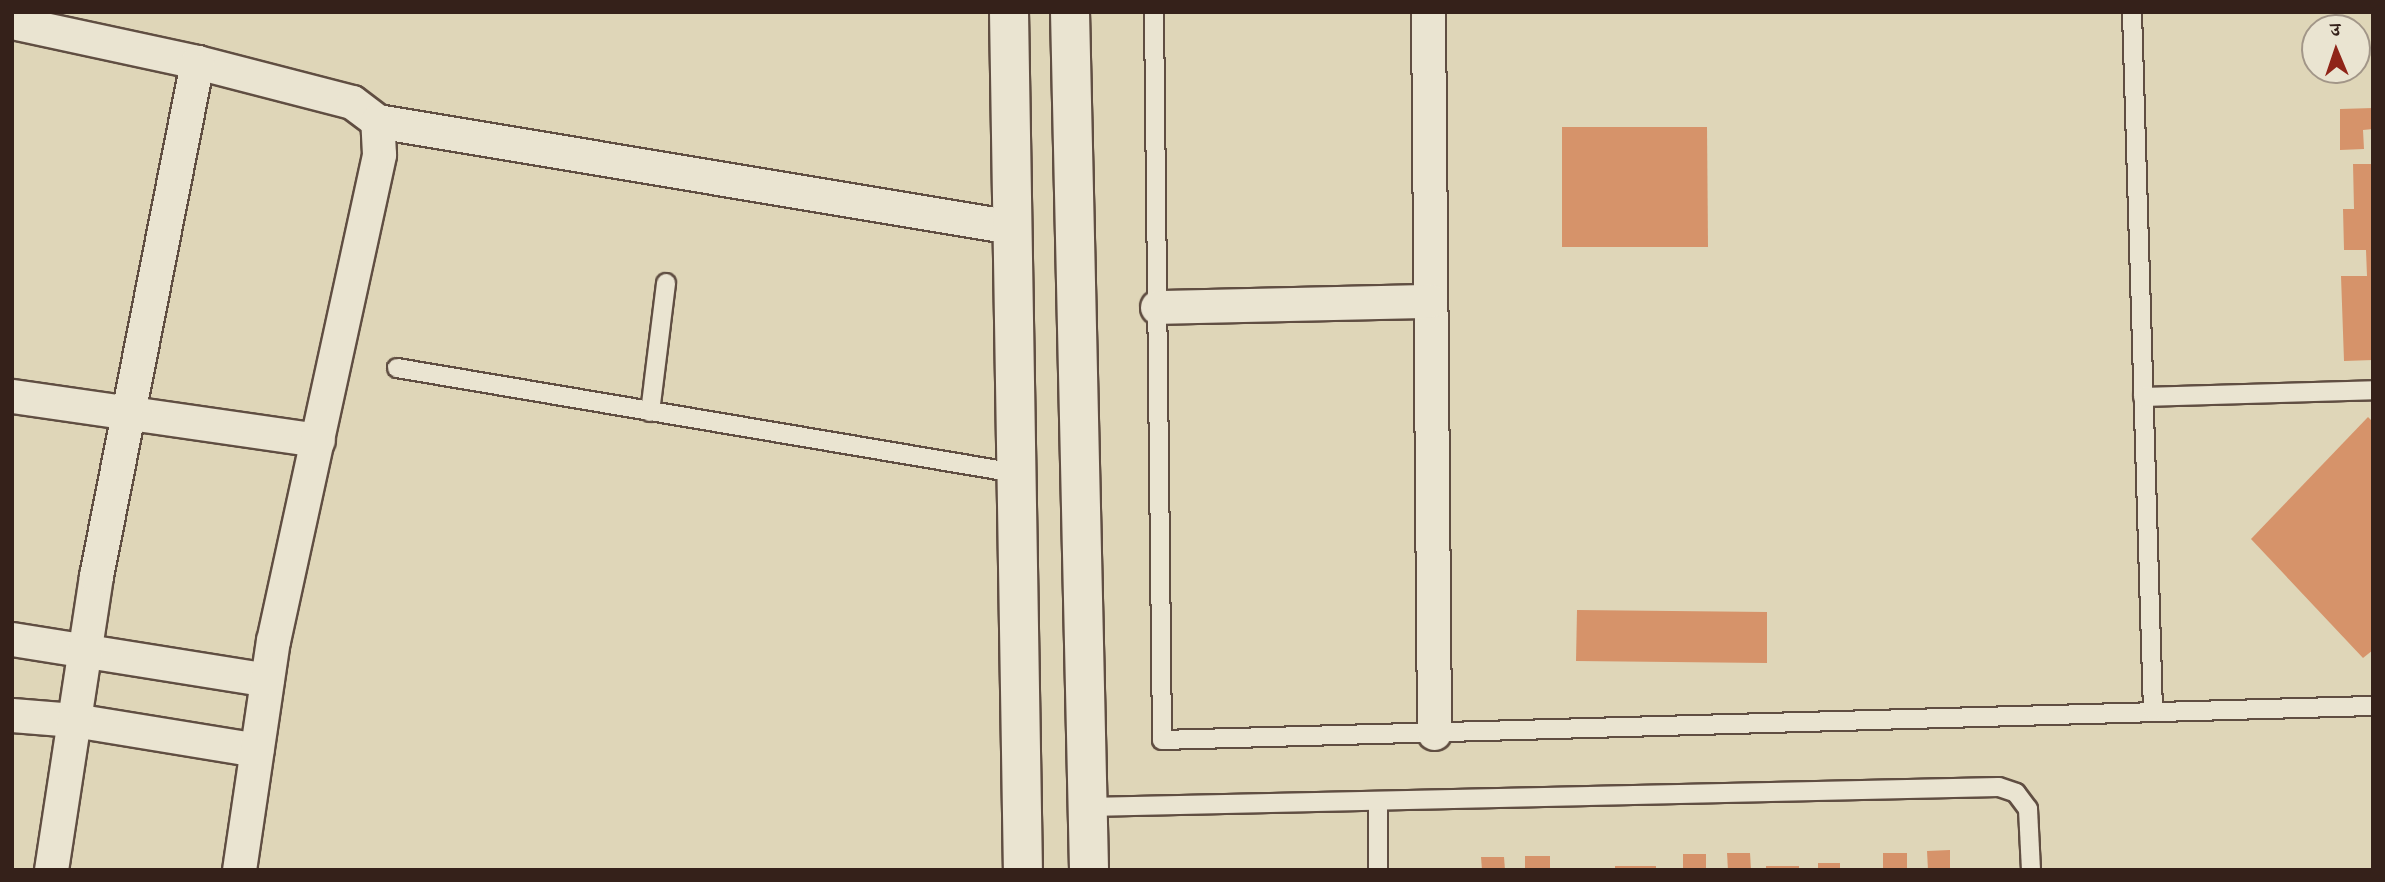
<!DOCTYPE html>
<html>
<head>
<meta charset="utf-8">
<style>
  body { margin:0 }
  #map { position:relative; width:2385px; height:882px; overflow:hidden; background:#dfd6b8; font-family:"Libre Caslon Text","Noto Serif Devanagari",serif }
  div>[style] { position:absolute }
  .building>* { inset:0; background:#d6936a }
  .roads { filter:drop-shadow(2px 0 #604e42) drop-shadow(-2px 0 #604e42) drop-shadow(0 2px #604e42) drop-shadow(0 -2px #604e42) }
  .lane>* { height:18px; margin:-9px; padding:0 9px; transform-origin:9px; border-radius:9px; background:#eae4d1 }
  .street>* { height:33px; margin:-16.5px; padding:0 16.5px; transform-origin:16.5px; border-radius:16.5px; background:#eae4d1 }
  .secondary>* { height:38px; margin:-19px; padding:0 19px; transform-origin:19px; border-radius:19px; background:#eae4d1 }
  span { translate:-50% -50%; white-space:nowrap; text-align:center; line-height:1.15; -webkit-text-stroke:7px #eae4d1; paint-order:stroke }
  .frame { position:absolute; inset:0; border:14px solid #35211a; pointer-events:none }
  .north { position:absolute; left:2301px; top:14px; width:70px; height:70px; box-sizing:border-box; background:#eae4d1; border:2px solid #a29688; border-radius:50%; rotate:358deg; font-size:19px; font-weight:700; line-height:28px; text-align:center; color:#35211a }
  .north::after { content:''; display:block; margin:auto; width:24px; height:32px; background:#8f2418; clip-path:polygon(50% 0,100% 100%,50% 72%,0 100%) }
</style>
</head>
<body>
<div id="map">
  <div class="building">
    <i style="clip-path:polygon(2373px 108px,2373px 129px,2363px 130px,2364px 149px,2340px 150px,2340px 109px)"></i>
    <i style="clip-path:polygon(1562px 127px,1707px 127px,1708px 247px,1562px 247px)"></i>
    <i style="clip-path:polygon(2353px 164px,2373px 164px,2373px 360px,2344px 361px,2341px 276px,2367px 276px,2366px 250px,2344px 250px,2343px 209px,2354px 209px)"></i>
    <i style="clip-path:polygon(2368px 417px,2373px 422px,2373px 650px,2363px 658px,2251px 539px)"></i>
    <i style="clip-path:polygon(1577px 610px,1767px 612px,1767px 663px,1576px 661px)"></i>
    <i style="clip-path:polygon(1950px 850px,1950px 870px,1928px 870px,1927px 851px)"></i>
    <i style="clip-path:polygon(1727px 853px,1750px 853px,1751px 870px,1728px 870px)"></i>
    <i style="clip-path:polygon(1883px 853px,1907px 853px,1907px 870px,1883px 870px)"></i>
    <i style="clip-path:polygon(1683px 854px,1706px 854px,1706px 870px,1683px 870px)"></i>
    <i style="clip-path:polygon(1525px 856px,1550px 856px,1550px 870px,1525px 870px)"></i>
    <i style="clip-path:polygon(1481px 857px,1504px 857px,1505px 870px,1482px 870px)"></i>
    <i style="clip-path:polygon(1818px 863px,1840px 863px,1840px 870px,1818px 870px)"></i>
    <i style="clip-path:polygon(1615px 866px,1656px 866px,1656px 870px,1615px 870px)"></i>
    <i style="clip-path:polygon(1766px 866px,1799px 866px,1799px 870px,1766px 870px)"></i>
  </div>
  <div class="roads">
    <div class="lane">
      <i style="left:1154px;top:12px;width:728px;rotate:89.37deg"></i>
      <i style="left:1162px;top:740px;width:1211px;rotate:-1.61deg"></i>
      <i style="left:2132px;top:12px;width:700px;rotate:88.28deg"></i>
      <i style="left:397px;top:368px;width:628px;rotate:9.63deg"></i>
      <i style="left:2143px;top:397px;width:230px;rotate:-1.7deg"></i>
      <i style="left:650px;top:412px;width:130px;rotate:-82.9deg"></i>
      <i style="left:1378px;top:801px;width:69px;rotate:90deg"></i>
      <i style="left:1088px;top:807px;width:911px;rotate:-1.26deg"></i>
      <i style="left:1999px;top:787px;width:18px;rotate:19deg"></i>
      <i style="left:2016px;top:793px;width:20px;rotate:53deg"></i>
      <i style="left:2028px;top:809px;width:61px;rotate:87.2deg"></i>
    </div>
    <div class="street">
      <i style="left:1428px;top:12px;width:721px;rotate:89.52deg"></i>
      <i style="left:12px;top:22px;width:189px;rotate:12.2deg"></i>
      <i style="left:197px;top:62px;width:160px;rotate:14.5deg"></i>
      <i style="left:352px;top:102px;width:31px;rotate:37deg"></i>
      <i style="left:377px;top:121px;width:644px;rotate:9.48deg"></i>
      <i style="left:1157px;top:307px;width:273px;rotate:-1.3deg"></i>
      <i style="left:12px;top:396px;width:309px;rotate:8.2deg"></i>
      <i style="left:12px;top:639px;width:258px;rotate:9.1deg"></i>
      <i style="left:12px;top:715px;width:62px;rotate:4.6deg"></i>
      <i style="left:74px;top:720px;width:185px;rotate:9.3deg"></i>
      <i style="left:51px;top:870px;width:297px;rotate:-81.3deg"></i>
      <i style="left:96px;top:576px;width:524px;rotate:-78.88deg"></i>
      <i style="left:239px;top:870px;width:232px;rotate:-81.6deg"></i>
      <i style="left:273px;top:641px;width:498px;rotate:-77.7deg"></i>
      <i style="left:379px;top:154px;width:33px;rotate:-93deg"></i>
    </div>
    <div class="secondary">
      <i style="left:1009px;top:12px;width:858px;rotate:89.07deg"></i>
      <i style="left:1070px;top:12px;width:858px;rotate:88.73deg"></i>
    </div>
  </div>
  <div class="frame"></div>
  <div class="north">उ</div>
</div>
</body>
</html>
